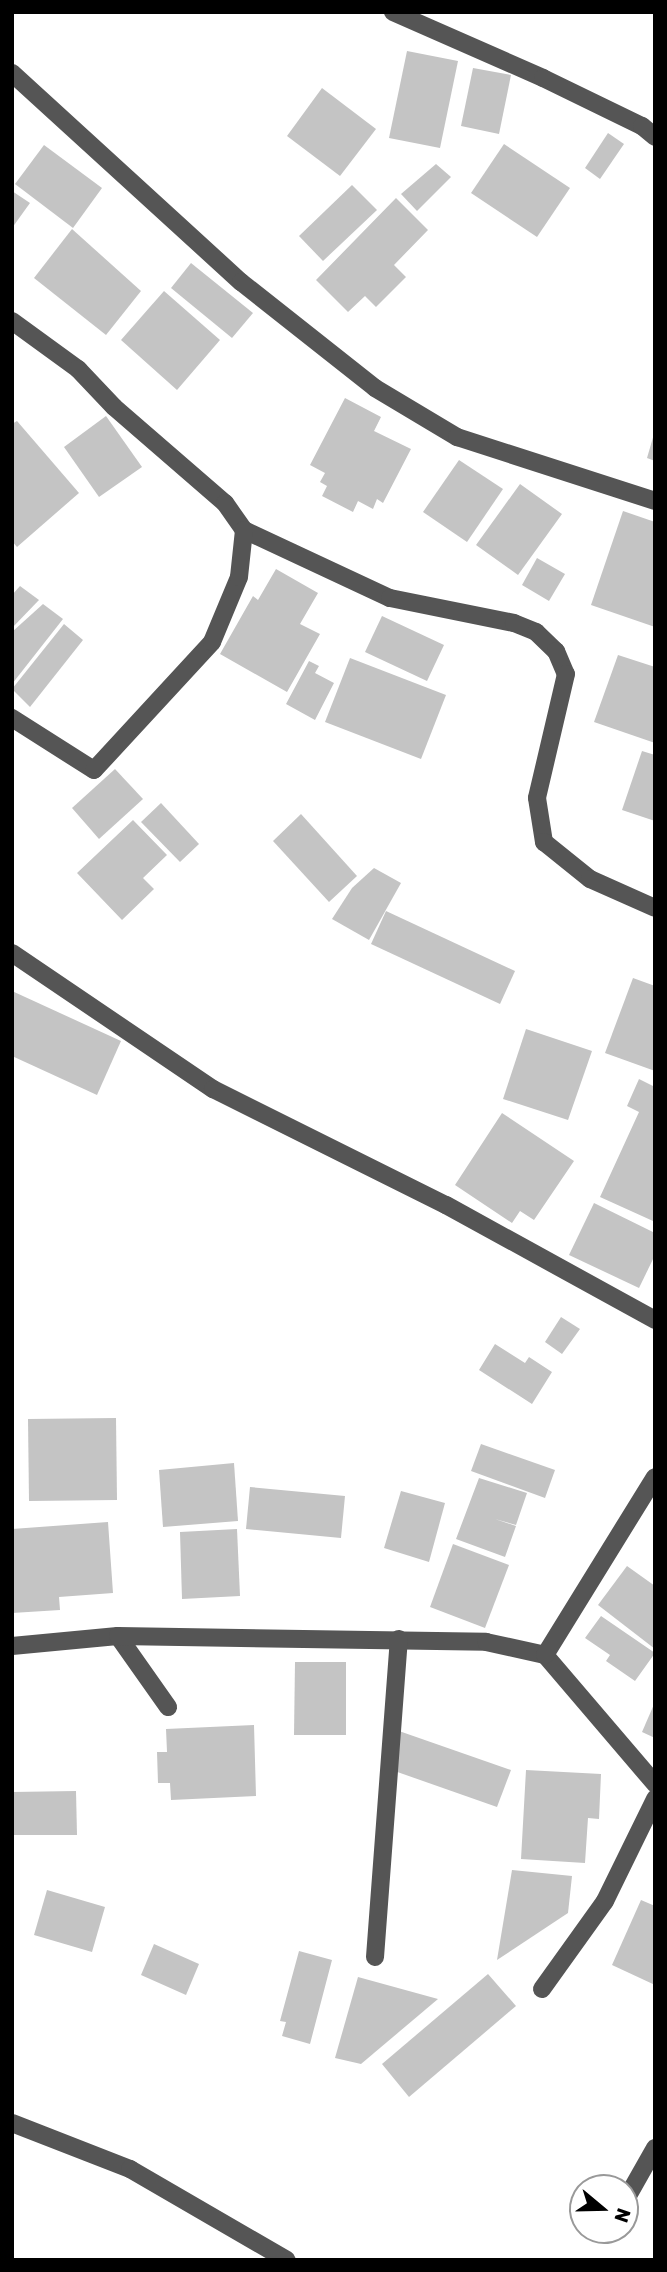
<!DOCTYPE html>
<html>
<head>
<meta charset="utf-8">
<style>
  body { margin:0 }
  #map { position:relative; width:667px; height:2272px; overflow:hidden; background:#fff; font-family:Rubik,sans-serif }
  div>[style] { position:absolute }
  .building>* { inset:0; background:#c4c4c4 }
  .minor>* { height:18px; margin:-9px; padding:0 9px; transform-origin:9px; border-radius:9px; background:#555 }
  span { translate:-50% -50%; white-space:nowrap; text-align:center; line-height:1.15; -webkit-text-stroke:5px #fff; paint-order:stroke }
  .frame { position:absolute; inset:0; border:14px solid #000; pointer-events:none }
  .north { position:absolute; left:569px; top:2174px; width:70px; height:70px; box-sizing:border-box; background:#fff; border:2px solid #999; border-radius:50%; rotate:109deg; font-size:19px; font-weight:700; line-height:28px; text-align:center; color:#000 }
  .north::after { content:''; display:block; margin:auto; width:24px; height:32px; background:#000; clip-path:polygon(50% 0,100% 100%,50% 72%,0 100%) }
</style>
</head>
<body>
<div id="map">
  <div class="building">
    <i style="clip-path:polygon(407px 51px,458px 61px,440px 148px,389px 138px)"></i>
    <i style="clip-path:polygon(473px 68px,511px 75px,499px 134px,461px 126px)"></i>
    <i style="clip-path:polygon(322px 88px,376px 129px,340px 176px,287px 136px)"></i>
    <i style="clip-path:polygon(608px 133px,624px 144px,600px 179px,585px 168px)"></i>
    <i style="clip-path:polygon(504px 144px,570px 188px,537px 237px,471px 193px)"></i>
    <i style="clip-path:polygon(44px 145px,102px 188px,73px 228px,15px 184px)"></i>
    <i style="clip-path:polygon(436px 164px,451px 177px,417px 211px,401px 194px)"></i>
    <i style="clip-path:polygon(352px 185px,377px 210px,323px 261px,299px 236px)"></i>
    <i style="clip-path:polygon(12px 191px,30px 203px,12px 228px)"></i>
    <i style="clip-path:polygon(396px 198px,428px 230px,394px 265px,406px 277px,376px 307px,365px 296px,348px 312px,316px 280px)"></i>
    <i style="clip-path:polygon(72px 229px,141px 291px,106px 335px,34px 278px)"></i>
    <i style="clip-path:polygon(191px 263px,253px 313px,232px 338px,171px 288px)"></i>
    <i style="clip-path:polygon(164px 291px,220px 340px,177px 390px,121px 340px)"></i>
    <i style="clip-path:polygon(345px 398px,381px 417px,374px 431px,411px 449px,383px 503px,377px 499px,373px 509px,358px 501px,353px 512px,322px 496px,327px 486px,320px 482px,325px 473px,310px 465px)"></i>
    <i style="clip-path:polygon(106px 416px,142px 467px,99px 497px,64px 447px)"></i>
    <i style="clip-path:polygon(17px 421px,79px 493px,17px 547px,12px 541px,12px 424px)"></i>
    <i style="clip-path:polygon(654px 434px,655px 434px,655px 461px,647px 458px)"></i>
    <i style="clip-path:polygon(459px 460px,503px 489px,467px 542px,423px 512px)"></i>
    <i style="clip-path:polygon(520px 484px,562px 514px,518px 575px,476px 545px)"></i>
    <i style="clip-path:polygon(623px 511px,655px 522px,655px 627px,591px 605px)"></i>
    <i style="clip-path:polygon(537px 558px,565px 574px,549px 601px,522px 585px)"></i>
    <i style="clip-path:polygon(276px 569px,318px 593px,300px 624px,320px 634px,287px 692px,220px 654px,253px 596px,258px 600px)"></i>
    <i style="clip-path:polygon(20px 586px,39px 600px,12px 628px,12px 595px)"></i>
    <i style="clip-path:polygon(43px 604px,63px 619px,12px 684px,12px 632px)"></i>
    <i style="clip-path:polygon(382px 616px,444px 645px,427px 681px,365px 652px)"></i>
    <i style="clip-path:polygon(64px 624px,83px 640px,30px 707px,12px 689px)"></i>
    <i style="clip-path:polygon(618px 655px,655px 667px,655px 743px,594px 722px)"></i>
    <i style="clip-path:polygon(350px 658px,446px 695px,421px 759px,325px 722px)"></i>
    <i style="clip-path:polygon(309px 661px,319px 666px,315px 673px,334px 683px,315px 720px,286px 704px)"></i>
    <i style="clip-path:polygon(642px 751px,655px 755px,655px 821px,622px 810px)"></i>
    <i style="clip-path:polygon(115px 769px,143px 799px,99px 839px,72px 808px)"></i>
    <i style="clip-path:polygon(161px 803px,199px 844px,180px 862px,141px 822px)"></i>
    <i style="clip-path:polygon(301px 814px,357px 876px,329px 902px,273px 841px)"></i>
    <i style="clip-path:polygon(133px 820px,167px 855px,143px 878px,154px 889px,122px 920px,77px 873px)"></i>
    <i style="clip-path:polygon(374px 868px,401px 883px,369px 940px,332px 919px,352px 888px)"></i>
    <i style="clip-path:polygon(386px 911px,515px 971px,500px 1004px,371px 944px)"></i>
    <i style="clip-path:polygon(633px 978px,655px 986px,655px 1071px,605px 1053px)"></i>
    <i style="clip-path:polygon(12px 991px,121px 1041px,97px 1095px,12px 1056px)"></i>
    <i style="clip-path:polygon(526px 1029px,592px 1051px,568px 1120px,503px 1099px)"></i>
    <i style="clip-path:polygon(639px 1079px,655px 1087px,653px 1221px,600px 1197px,639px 1112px,627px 1106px)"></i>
    <i style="clip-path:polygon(502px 1113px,574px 1161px,534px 1220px,520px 1211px,512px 1223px,455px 1185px)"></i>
    <i style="clip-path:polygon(594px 1203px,655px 1233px,655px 1255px,639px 1288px,569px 1255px)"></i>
    <i style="clip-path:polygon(561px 1317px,580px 1329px,562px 1354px,545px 1342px)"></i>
    <i style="clip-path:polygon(495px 1344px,525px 1363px,529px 1357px,552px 1372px,532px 1404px,479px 1370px)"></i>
    <i style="clip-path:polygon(116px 1418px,117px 1500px,29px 1501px,28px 1419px)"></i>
    <i style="clip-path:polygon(481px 1444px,555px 1470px,545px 1498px,471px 1471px)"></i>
    <i style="clip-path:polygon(234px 1463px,238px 1521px,163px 1527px,159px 1470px)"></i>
    <i style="clip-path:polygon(479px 1478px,527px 1493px,516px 1525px,495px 1519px,516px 1526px,505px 1557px,456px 1539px)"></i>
    <i style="clip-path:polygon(250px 1487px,345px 1496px,341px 1538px,246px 1529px)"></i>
    <i style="clip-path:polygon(401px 1491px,445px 1503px,429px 1562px,384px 1548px)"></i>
    <i style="clip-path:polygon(108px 1522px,113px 1593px,59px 1597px,60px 1610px,12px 1613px,12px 1529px)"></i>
    <i style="clip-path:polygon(237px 1529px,240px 1596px,182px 1599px,180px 1532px)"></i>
    <i style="clip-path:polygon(453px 1544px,509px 1565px,485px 1628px,430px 1607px)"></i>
    <i style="clip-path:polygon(627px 1566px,655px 1586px,655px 1649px,598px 1605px)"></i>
    <i style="clip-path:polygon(601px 1616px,655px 1653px,635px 1681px,606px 1661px,610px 1655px,585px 1638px)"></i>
    <i style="clip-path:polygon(295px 1662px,346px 1662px,346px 1735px,294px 1735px)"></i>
    <i style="clip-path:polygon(655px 1702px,655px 1738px,642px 1732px)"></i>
    <i style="clip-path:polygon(254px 1725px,256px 1796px,171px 1800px,170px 1783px,158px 1783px,157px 1752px,167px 1752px,166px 1729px)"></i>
    <i style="clip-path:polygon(399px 1731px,511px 1770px,497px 1807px,386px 1768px)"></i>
    <i style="clip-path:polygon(526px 1770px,601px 1774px,599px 1819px,588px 1818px,585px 1863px,521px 1859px)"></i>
    <i style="clip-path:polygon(76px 1791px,77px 1835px,12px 1835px,12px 1792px)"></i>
    <i style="clip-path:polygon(512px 1870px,572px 1876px,568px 1913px,497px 1960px)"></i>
    <i style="clip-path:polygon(47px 1890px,105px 1907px,92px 1952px,34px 1935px)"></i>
    <i style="clip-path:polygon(641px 1900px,655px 1906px,655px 1985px,612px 1965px)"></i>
    <i style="clip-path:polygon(154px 1944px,199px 1964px,186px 1995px,141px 1975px)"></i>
    <i style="clip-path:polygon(299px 1951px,332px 1960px,310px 2044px,282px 2036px,286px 2022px,280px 2021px)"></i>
    <i style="clip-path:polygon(488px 1974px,516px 2006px,409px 2097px,382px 2064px)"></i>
    <i style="clip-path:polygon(358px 1977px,438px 1999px,361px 2064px,335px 2058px)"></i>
  </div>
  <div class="minor">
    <i style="left:393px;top:12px;width:164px;rotate:23.7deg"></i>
    <i style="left:543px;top:78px;width:110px;rotate:25.9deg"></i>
    <i style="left:642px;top:126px;width:17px;rotate:40deg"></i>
    <i style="left:12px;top:73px;width:310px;rotate:42.4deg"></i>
    <i style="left:241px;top:282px;width:171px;rotate:38.3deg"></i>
    <i style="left:375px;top:388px;width:96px;rotate:30.9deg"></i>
    <i style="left:457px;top:437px;width:208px;rotate:17.9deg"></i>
    <i style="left:12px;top:321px;width:82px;rotate:36deg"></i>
    <i style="left:78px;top:369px;width:52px;rotate:46.5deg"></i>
    <i style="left:114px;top:407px;width:147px;rotate:40.9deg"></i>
    <i style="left:225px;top:503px;width:33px;rotate:55deg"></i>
    <i style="left:244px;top:530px;width:161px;rotate:25deg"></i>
    <i style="left:390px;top:598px;width:126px;rotate:11.4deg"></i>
    <i style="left:514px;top:623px;width:24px;rotate:22deg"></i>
    <i style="left:536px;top:632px;width:28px;rotate:44deg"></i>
    <i style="left:556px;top:651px;width:25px;rotate:67deg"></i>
    <i style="left:566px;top:674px;width:127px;rotate:103.2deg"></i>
    <i style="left:537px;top:798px;width:45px;rotate:81deg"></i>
    <i style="left:544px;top:842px;width:59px;rotate:38.8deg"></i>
    <i style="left:590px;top:879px;width:71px;rotate:24deg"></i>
    <i style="left:12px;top:718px;width:97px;rotate:32.4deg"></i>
    <i style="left:94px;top:770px;width:174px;rotate:-47.3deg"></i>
    <i style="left:212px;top:642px;width:70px;rotate:-67.4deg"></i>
    <i style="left:239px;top:577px;width:47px;rotate:-83.9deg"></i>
    <i style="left:12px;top:953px;width:243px;rotate:34.1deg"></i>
    <i style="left:213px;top:1089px;width:260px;rotate:26.5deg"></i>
    <i style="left:446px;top:1205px;width:239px;rotate:28.8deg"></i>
    <i style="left:118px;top:1636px;width:87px;rotate:54.8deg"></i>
    <i style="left:12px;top:1646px;width:106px;rotate:-5.4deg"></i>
    <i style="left:118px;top:1636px;width:368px;rotate:0.9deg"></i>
    <i style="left:486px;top:1642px;width:60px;rotate:12.4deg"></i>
    <i style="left:545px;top:1655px;width:170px;rotate:49.5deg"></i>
    <i style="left:545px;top:1655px;width:209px;rotate:-58.3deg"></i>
    <i style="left:375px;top:1957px;width:319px;rotate:-85.7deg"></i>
    <i style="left:542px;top:1989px;width:108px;rotate:-54.4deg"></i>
    <i style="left:605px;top:1901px;width:114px;rotate:-63.9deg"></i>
    <i style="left:12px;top:2123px;width:127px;rotate:21.3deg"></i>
    <i style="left:130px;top:2169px;width:181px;rotate:30.1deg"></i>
    <i style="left:625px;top:2201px;width:61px;rotate:-60.5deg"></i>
  </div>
  <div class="frame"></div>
  <div class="north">N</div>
</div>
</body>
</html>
